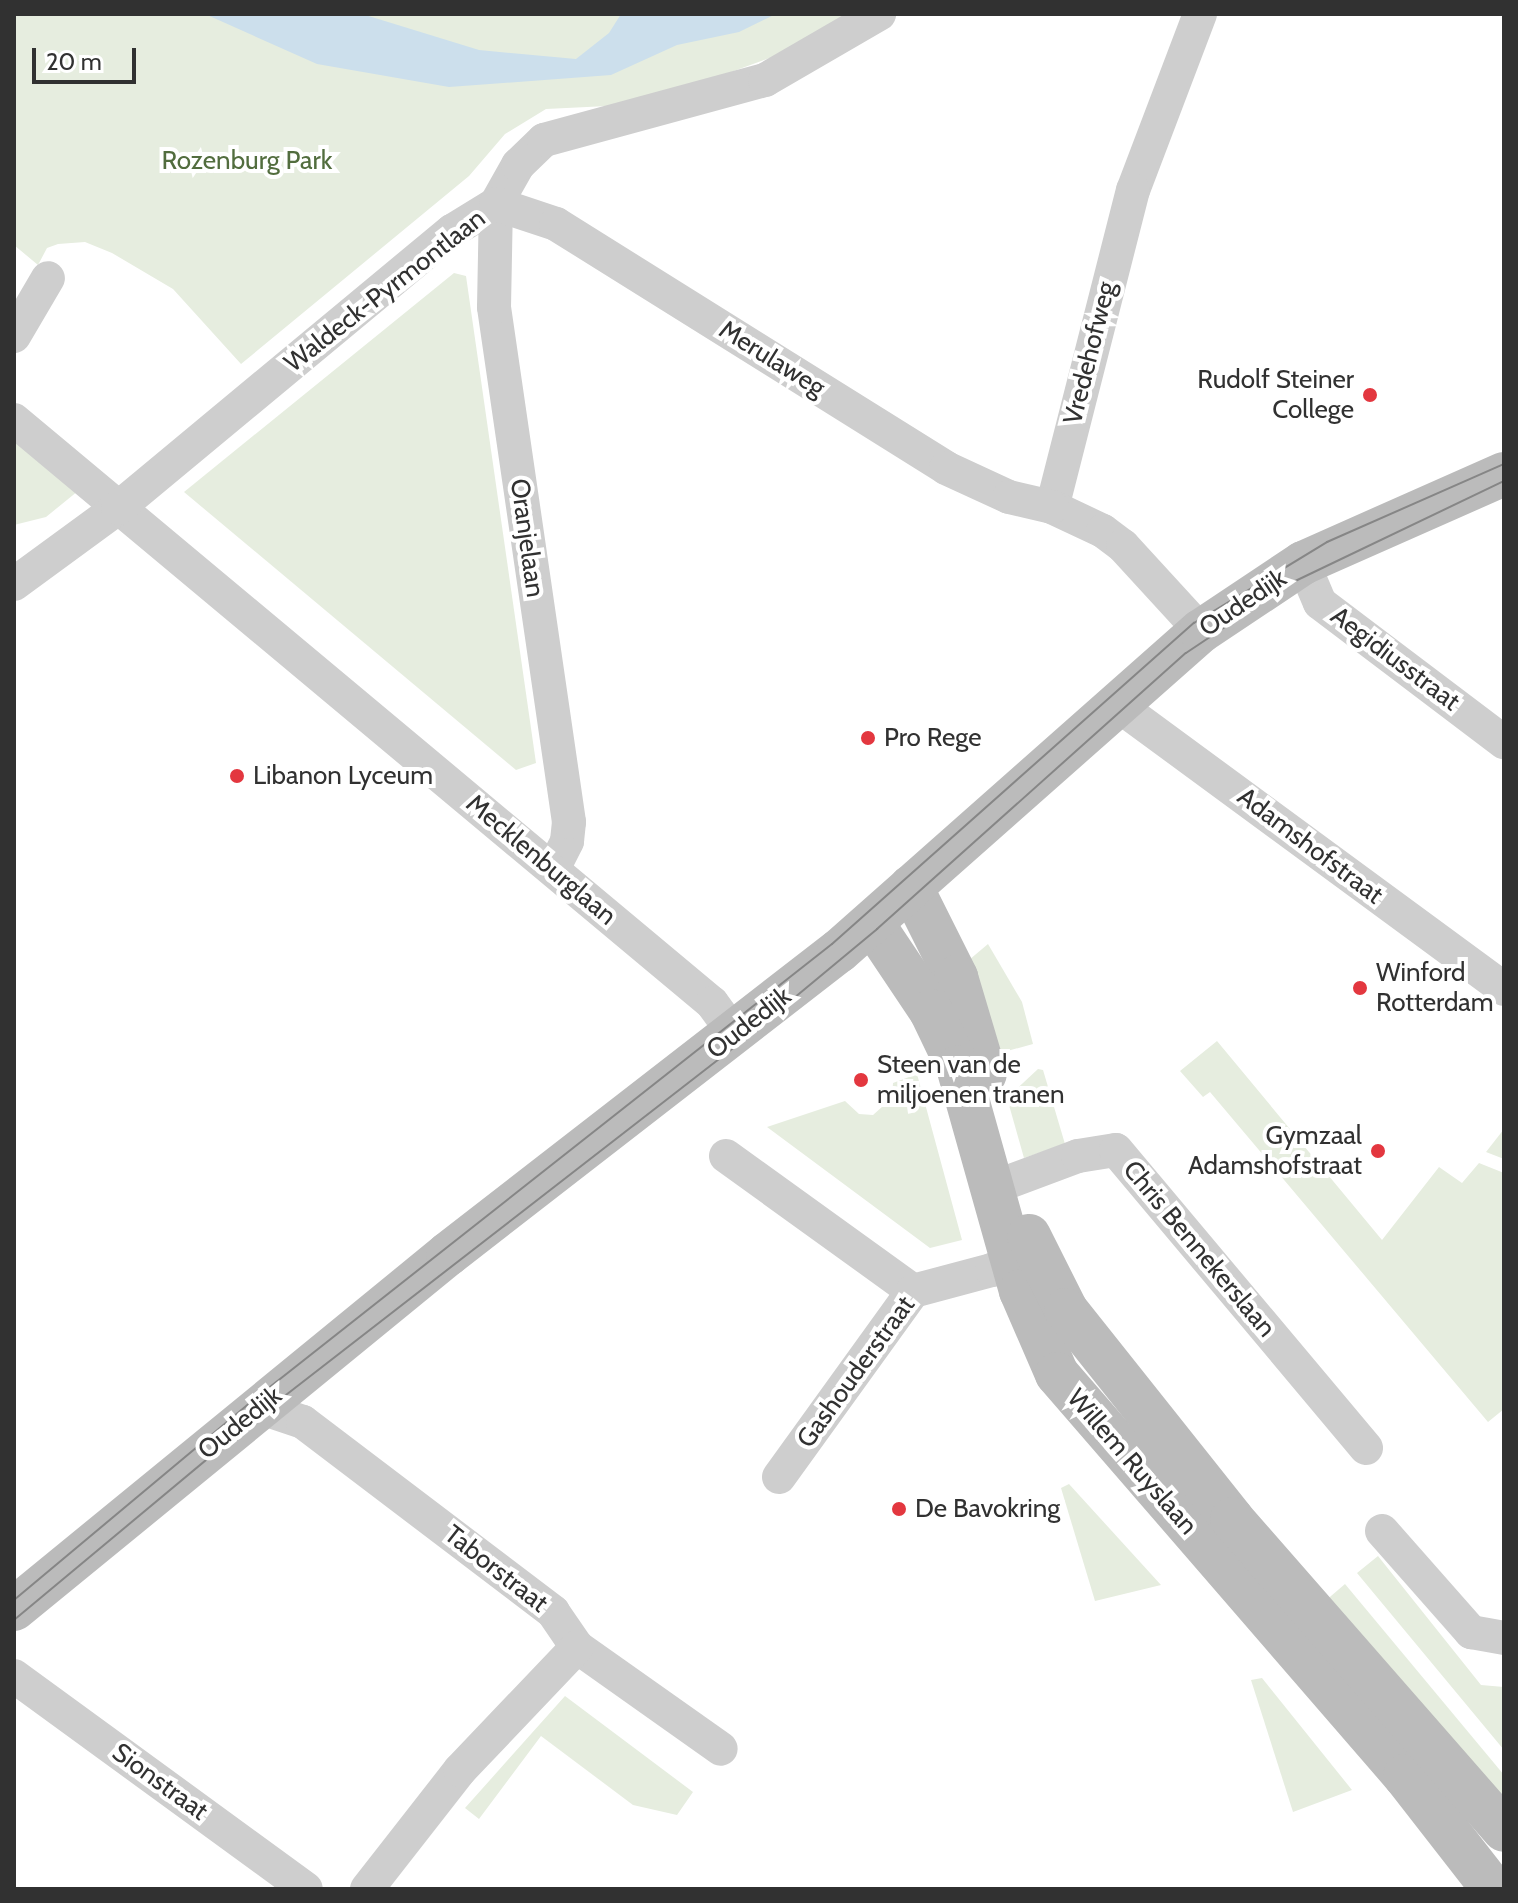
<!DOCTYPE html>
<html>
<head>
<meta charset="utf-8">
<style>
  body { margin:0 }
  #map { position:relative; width:1518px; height:1903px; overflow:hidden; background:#fff; font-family:Cabin,sans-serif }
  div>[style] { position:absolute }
  .green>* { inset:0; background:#e6eddf }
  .water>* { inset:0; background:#ccdfec }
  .street>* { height:34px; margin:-17px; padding:0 17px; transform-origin:17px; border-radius:17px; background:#cecece }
  .secondary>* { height:44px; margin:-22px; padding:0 22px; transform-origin:22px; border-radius:22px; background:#bbb }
  .tram>* { height:2px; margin:-1px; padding:0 1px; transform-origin:1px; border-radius:1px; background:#868686 }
  .dots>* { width:22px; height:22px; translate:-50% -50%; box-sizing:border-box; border:4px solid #fff; border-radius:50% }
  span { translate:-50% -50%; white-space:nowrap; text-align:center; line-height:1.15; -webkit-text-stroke:8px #fff; paint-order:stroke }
  .park-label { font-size:26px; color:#526d3e }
  .street-label { font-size:26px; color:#313131 }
  .poi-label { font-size:26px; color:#313131 }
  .right { translate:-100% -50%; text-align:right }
  .left { translate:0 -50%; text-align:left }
  .frame { position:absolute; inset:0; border:16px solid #313131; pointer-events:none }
  .scale { position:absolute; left:32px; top:48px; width:104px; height:36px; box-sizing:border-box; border:4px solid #313131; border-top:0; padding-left:10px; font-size:24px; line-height:28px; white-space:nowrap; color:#313131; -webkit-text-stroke:6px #fff; paint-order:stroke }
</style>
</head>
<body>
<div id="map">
  <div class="green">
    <i style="clip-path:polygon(14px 14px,864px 14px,808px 44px,660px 98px,628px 105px,546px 109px,505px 134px,469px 176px,241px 364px,173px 289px,112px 253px,85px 242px,58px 244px,47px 248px,38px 265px,14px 245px)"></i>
    <i style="clip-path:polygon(454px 273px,466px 276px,536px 763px,516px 770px,184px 492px)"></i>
    <i style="clip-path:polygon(14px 439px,78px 491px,46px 517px,14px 525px)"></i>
    <i style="clip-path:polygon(988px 944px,1022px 1002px,1033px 1044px,1000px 1053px,969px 960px)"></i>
    <i style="clip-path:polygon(1217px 1041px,1382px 1240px,1439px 1167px,1462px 1183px,1479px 1163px,1504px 1173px,1504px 1409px,1488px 1422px,1210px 1092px,1203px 1097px,1180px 1071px)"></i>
    <i style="clip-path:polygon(1038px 1069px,1043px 1070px,1065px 1144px,1024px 1158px,1007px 1098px)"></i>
    <i style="clip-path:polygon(917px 1074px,962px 1240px,930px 1248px,767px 1127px,845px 1101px,859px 1114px,873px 1115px,892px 1098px,893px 1083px)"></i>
    <i style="clip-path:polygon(1504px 1129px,1504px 1159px,1486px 1152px)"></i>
    <i style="clip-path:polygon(1069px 1484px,1161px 1585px,1095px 1601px,1061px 1488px)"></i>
    <i style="clip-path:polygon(1378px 1556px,1481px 1685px,1504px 1687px,1504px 1750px,1357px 1573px)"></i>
    <i style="clip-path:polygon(1345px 1584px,1504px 1775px,1504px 1818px,1324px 1602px)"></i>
    <i style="clip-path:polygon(1262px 1678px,1352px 1790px,1293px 1812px,1251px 1680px)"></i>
    <i style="clip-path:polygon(565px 1696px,693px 1792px,677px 1815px,633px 1805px,541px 1736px,479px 1819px,465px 1808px)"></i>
  </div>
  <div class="water">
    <i style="clip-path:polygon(205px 14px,362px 14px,479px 50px,576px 59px,609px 33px,621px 14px,776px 14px,739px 32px,677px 45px,611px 75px,449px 87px,317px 64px)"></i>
  </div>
  <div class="street">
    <i style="left:1200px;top:14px;width:188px;rotate:110.8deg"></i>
    <i style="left:1133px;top:190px;width:327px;rotate:104.3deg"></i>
    <i style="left:1052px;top:507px;width:56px;rotate:25.2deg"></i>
    <i style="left:1103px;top:531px;width:25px;rotate:37deg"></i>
    <i style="left:1123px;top:546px;width:115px;rotate:47.5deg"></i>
    <i style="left:14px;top:336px;width:67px;rotate:-59.6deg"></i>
    <i style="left:14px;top:420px;width:909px;rotate:39.87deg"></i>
    <i style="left:712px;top:1003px;width:39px;rotate:54deg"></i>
    <i style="left:1303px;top:563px;width:43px;rotate:67deg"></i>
    <i style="left:1320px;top:603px;width:231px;rotate:37.1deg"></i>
    <i style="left:14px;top:584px;width:129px;rotate:-36.2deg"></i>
    <i style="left:118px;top:508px;width:434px;rotate:-39.7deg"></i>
    <i style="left:452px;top:231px;width:52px;rotate:-31.5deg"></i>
    <i style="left:496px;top:204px;width:45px;rotate:-60.6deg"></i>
    <i style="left:518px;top:165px;width:36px;rotate:-44deg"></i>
    <i style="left:544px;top:140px;width:229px;rotate:-15.2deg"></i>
    <i style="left:765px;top:80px;width:132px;rotate:-30.1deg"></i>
    <i style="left:1115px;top:703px;width:483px;rotate:36.3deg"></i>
    <i style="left:553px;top:869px;width:31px;rotate:-63deg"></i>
    <i style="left:567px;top:841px;width:19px;rotate:-84deg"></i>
    <i style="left:569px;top:822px;width:520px;rotate:-98.29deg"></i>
    <i style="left:494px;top:307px;width:103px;rotate:-88.9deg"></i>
    <i style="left:496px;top:204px;width:63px;rotate:18.4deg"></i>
    <i style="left:556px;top:224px;width:460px;rotate:32deg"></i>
    <i style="left:946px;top:468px;width:69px;rotate:24.7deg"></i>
    <i style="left:1009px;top:497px;width:44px;rotate:13.1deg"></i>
    <i style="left:726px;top:1156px;width:231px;rotate:35.8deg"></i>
    <i style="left:992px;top:1188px;width:92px;rotate:-20.4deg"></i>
    <i style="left:1078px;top:1156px;width:38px;rotate:-9deg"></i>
    <i style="left:1116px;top:1150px;width:389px;rotate:50deg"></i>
    <i style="left:258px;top:1407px;width:47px;rotate:18.4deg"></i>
    <i style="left:303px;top:1422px;width:314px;rotate:37.2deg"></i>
    <i style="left:553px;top:1612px;width:42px;rotate:55.6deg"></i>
    <i style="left:577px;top:1647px;width:176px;rotate:35.3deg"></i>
    <i style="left:779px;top:1477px;width:229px;rotate:-54.2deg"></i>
    <i style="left:913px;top:1291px;width:82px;rotate:-14.9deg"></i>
    <i style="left:992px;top:1270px;width:45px;rotate:-24.9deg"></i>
    <i style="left:1382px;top:1531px;width:135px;rotate:48.6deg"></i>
    <i style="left:1471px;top:1632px;width:34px;rotate:10deg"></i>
    <i style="left:14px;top:1676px;width:361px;rotate:36.1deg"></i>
    <i style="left:367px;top:1889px;width:151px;rotate:-52deg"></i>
    <i style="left:460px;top:1770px;width:170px;rotate:-46.4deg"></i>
  </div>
  <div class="secondary">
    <i style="left:911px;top:887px;width:101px;rotate:63.4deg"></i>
    <i style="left:956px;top:977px;width:101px;rotate:73.4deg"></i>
    <i style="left:872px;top:923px;width:106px;rotate:56.2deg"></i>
    <i style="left:931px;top:1011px;width:62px;rotate:64.3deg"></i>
    <i style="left:958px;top:1067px;width:233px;rotate:74.3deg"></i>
    <i style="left:1021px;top:1291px;width:90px;rotate:66.6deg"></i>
    <i style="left:1057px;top:1374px;width:532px;rotate:49.12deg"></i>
    <i style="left:1405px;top:1776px;width:143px;rotate:52.1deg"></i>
    <i style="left:1029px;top:1236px;width:83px;rotate:63.4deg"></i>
    <i style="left:1066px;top:1310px;width:267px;rotate:51.5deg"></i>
    <i style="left:1232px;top:1519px;width:413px;rotate:48.8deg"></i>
    <i style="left:14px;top:1609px;width:561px;rotate:-39.28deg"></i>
    <i style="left:448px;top:1254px;width:495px;rotate:-37.8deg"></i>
    <i style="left:839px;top:951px;width:483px;rotate:-41.5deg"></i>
    <i style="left:1201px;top:631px;width:123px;rotate:-33.7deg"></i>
    <i style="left:1303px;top:563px;width:220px;rotate:-23.9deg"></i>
  </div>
  <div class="tram">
    <i style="left:14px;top:1600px;width:310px;rotate:-39.9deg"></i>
    <i style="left:252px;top:1401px;width:738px;rotate:-38.24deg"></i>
    <i style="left:832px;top:944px;width:484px;rotate:-41.6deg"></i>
    <i style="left:1194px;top:623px;width:156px;rotate:-31.3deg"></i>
    <i style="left:1327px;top:542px;width:193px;rotate:-23.8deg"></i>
    <i style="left:14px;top:1620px;width:325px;rotate:-39.8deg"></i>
    <i style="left:264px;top:1412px;width:604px;rotate:-37.8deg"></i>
    <i style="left:741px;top:1042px;width:177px;rotate:-39.7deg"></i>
    <i style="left:877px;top:929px;width:414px;rotate:-41.8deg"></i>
    <i style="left:1186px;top:653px;width:124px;rotate:-33.8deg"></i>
    <i style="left:1289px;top:584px;width:238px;rotate:-25.6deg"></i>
  </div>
  <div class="dots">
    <i style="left:1370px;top:395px;background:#e3373f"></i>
    <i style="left:868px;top:738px;background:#e3373f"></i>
    <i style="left:237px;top:776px;background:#e3373f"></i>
    <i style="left:1360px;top:988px;background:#e3373f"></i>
    <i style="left:861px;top:1080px;background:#e3373f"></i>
    <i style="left:1378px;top:1151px;background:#e3373f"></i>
    <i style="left:899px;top:1509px;background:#e3373f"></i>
  </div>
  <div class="park-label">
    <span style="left:247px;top:161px">Rozenburg Park</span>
  </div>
  <div class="street-label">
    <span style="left:385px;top:291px;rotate:-38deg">Waldeck-Pyrmontlaan</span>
    <span style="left:1090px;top:353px;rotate:-76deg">Vredehofweg</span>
    <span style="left:772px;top:359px;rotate:32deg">Merulaweg</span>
    <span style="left:527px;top:538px;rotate:82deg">Oranjelaan</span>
    <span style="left:1243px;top:603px;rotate:-34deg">Oudedijk</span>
    <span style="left:1395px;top:659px;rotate:37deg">Aegidiusstraat</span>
    <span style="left:1310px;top:846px;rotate:37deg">Adamshofstraat</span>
    <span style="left:541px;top:860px;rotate:40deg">Mecklenburglaan</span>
    <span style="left:749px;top:1023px;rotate:-38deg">Oudedijk</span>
    <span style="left:1199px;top:1249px;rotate:50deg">Chris Bennekerslaan</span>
    <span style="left:856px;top:1372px;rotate:-54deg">Gashouderstraat</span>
    <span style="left:240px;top:1423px;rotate:-39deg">Oudedijk</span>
    <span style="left:1132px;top:1462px;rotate:49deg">Willem Ruyslaan</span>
    <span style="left:496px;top:1569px;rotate:38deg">Taborstraat</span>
    <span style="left:160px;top:1782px;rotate:36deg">Sionstraat</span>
  </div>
  <div class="poi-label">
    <span class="right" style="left:1354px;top:395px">Rudolf Steiner<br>College</span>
    <span class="left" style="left:884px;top:738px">Pro Rege</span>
    <span class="left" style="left:253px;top:776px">Libanon Lyceum</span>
    <span class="left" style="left:1376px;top:988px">Winford<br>Rotterdam</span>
    <span class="left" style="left:877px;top:1080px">Steen van de<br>miljoenen tranen</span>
    <span class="right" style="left:1362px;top:1151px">Gymzaal<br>Adamshofstraat</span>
    <span class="left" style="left:915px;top:1509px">De Bavokring</span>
  </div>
  <div class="frame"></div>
  <div class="scale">20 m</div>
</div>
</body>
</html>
